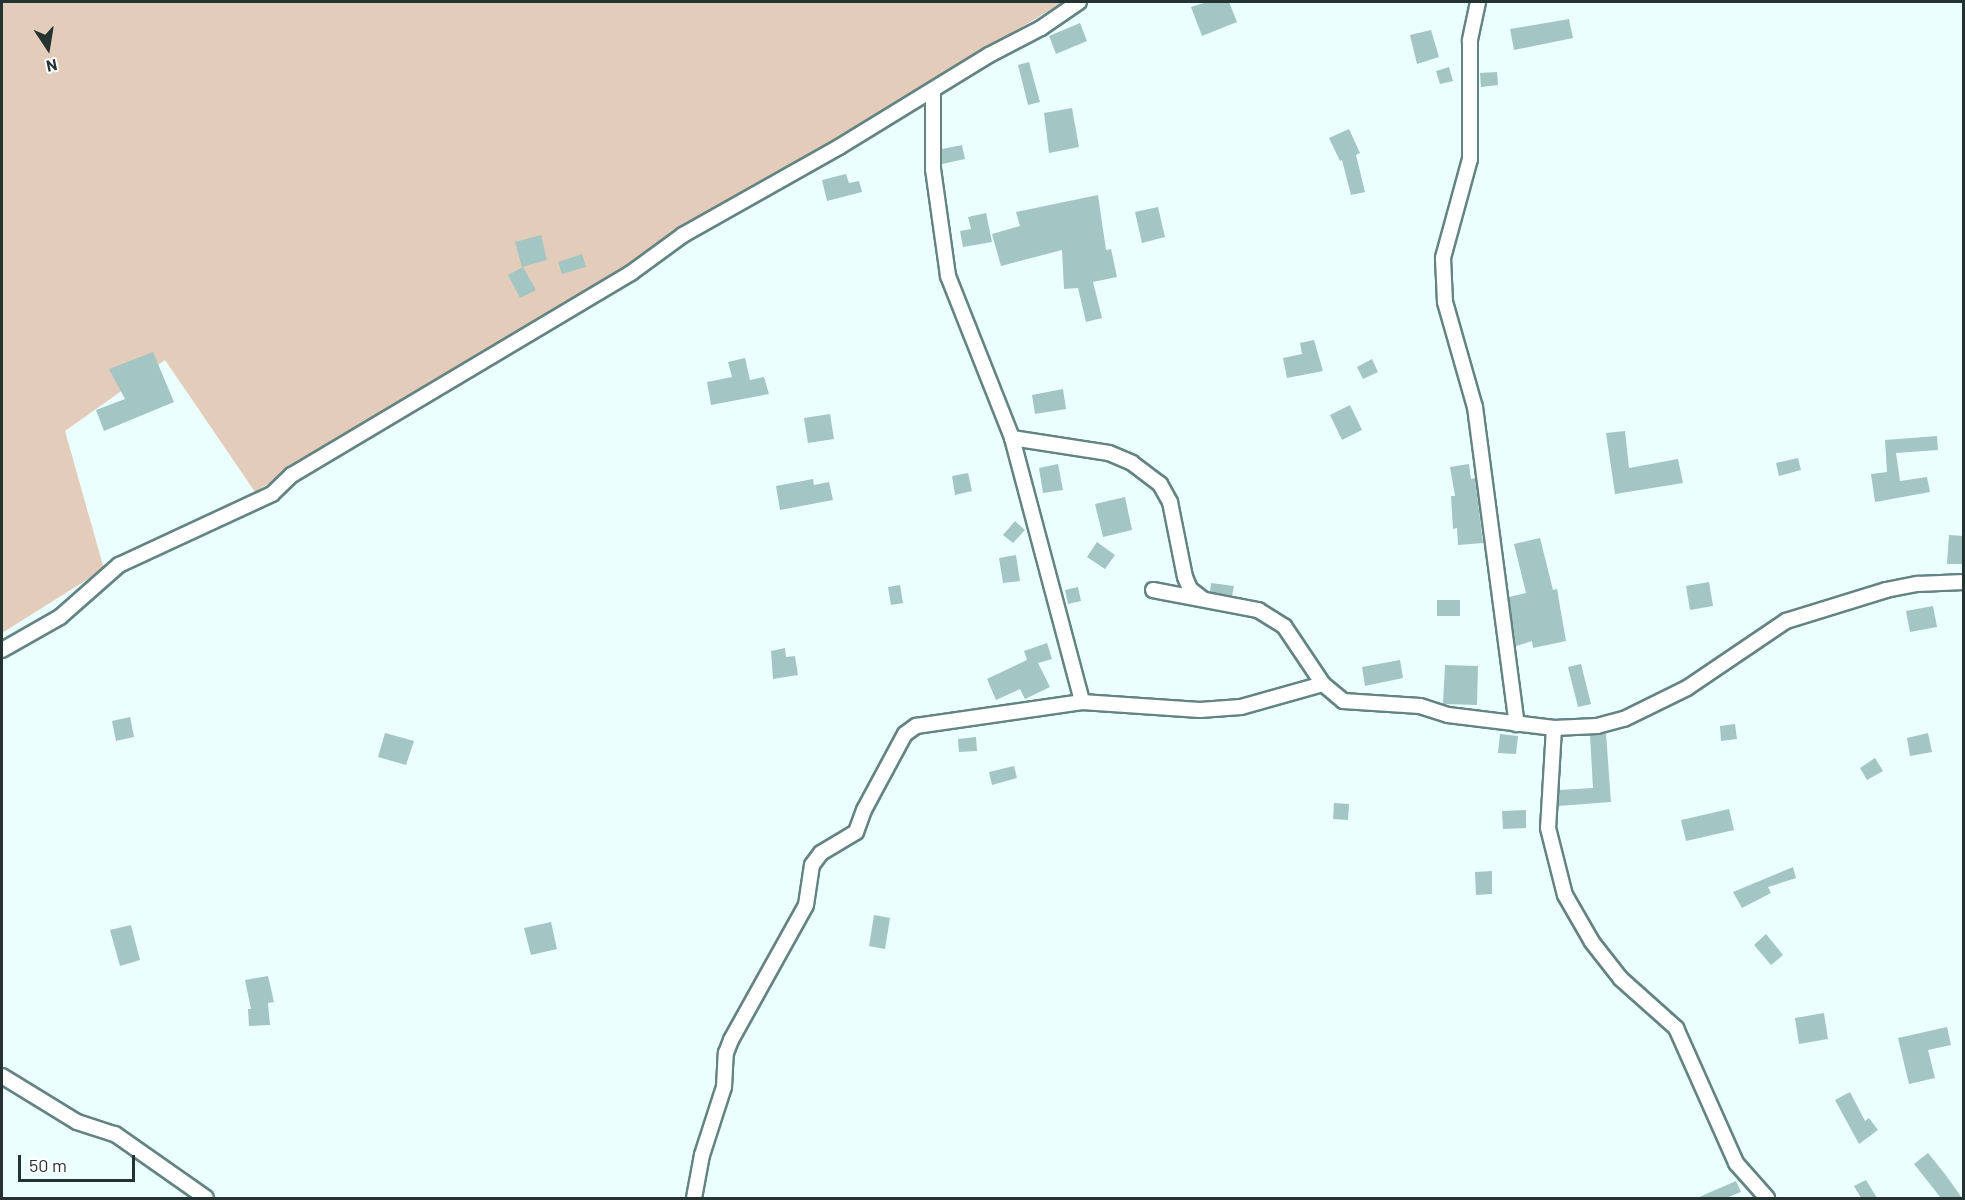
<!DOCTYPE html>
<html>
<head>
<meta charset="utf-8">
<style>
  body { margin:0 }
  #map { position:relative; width:1965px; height:1200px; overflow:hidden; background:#eafffe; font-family:Barlow,sans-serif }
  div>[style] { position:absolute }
  .green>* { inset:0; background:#e4ccbb }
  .building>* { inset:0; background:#a3c6c4 }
  .roads { filter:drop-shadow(2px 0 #638482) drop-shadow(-2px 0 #638482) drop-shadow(0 2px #638482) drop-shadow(0 -2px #638482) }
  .minor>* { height:14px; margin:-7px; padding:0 7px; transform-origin:7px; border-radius:7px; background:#fff }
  span { translate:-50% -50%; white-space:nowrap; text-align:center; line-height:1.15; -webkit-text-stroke:6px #fff; paint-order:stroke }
  .frame { position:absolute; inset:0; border:3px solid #243231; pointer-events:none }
  .north { position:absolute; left:18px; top:18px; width:60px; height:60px; -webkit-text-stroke:4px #fff; paint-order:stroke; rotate:168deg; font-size:16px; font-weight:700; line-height:24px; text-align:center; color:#243231 }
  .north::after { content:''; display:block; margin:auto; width:21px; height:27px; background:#243231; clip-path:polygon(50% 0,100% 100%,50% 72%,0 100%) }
  .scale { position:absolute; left:18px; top:1155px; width:117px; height:27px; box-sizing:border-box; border:3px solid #243231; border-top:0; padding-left:8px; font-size:18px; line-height:21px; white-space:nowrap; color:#243231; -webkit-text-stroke:4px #fff; paint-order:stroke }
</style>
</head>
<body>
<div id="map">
  <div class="green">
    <i style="clip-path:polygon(2px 2px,1063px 2px,255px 492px,165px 360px,65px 431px,104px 569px,2px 633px)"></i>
  </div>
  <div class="building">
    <i style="clip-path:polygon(1207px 2px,1229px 2px,1237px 22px,1202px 36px,1191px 7px)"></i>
    <i style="clip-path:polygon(1569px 19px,1573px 38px,1514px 50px,1510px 29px)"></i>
    <i style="clip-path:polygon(1080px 23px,1087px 41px,1056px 54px,1049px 36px)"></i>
    <i style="clip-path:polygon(1431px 30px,1439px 57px,1417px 64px,1410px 35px)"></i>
    <i style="clip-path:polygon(1029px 62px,1040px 102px,1028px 105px,1018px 65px)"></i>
    <i style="clip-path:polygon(1449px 67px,1453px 81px,1440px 84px,1436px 71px)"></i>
    <i style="clip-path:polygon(1497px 72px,1498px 85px,1481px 87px,1480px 73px)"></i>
    <i style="clip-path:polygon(1072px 108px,1079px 147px,1049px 153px,1044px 113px)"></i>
    <i style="clip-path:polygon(1349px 129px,1360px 153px,1356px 155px,1365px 192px,1351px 195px,1342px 160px,1340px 161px,1329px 138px)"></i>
    <i style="clip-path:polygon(962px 145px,965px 159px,942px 164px,942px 149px)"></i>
    <i style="clip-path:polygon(846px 174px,849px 183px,859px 181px,862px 192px,827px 201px,822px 180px)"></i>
    <i style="clip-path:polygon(1098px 195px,1106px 250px,1111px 249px,1117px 277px,1093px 282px,1102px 318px,1086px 322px,1078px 288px,1064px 289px,1062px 250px,1001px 266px,992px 234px,1020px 226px,1016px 212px)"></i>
    <i style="clip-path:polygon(1158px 207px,1165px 237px,1142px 243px,1135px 212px)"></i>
    <i style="clip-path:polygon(986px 213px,992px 242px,963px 247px,960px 231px,971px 229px,968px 217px)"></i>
    <i style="clip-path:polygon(541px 235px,547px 260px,522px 267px,515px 242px)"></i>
    <i style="clip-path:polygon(582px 254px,586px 267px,562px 274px,558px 262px)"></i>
    <i style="clip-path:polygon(523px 267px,536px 290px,520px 298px,508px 275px)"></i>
    <i style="clip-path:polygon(1314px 340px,1323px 371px,1287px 378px,1283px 358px,1302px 354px,1300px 343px)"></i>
    <i style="clip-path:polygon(153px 352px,174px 402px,104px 431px,96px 410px,125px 399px,109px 369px)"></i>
    <i style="clip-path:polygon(745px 358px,750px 380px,764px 377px,769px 394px,711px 405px,707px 382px,732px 377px,728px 362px)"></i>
    <i style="clip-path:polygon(1372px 359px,1378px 372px,1363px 379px,1357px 367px)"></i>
    <i style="clip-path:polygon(1063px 389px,1066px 409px,1035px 414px,1032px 395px)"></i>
    <i style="clip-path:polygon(1350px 405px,1362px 430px,1342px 440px,1330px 415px)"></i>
    <i style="clip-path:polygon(830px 414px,834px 439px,808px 443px,804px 418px)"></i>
    <i style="clip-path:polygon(1625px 431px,1629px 468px,1678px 459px,1683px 483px,1615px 494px,1606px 433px)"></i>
    <i style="clip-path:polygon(1937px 436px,1938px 450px,1896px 453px,1900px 481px,1927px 477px,1930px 492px,1875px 502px,1871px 474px,1887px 472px,1885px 440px)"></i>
    <i style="clip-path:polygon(1798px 458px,1801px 470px,1779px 476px,1776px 463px)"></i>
    <i style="clip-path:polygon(1058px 464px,1063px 490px,1043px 493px,1039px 468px)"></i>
    <i style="clip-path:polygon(1469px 464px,1471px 479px,1475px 478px,1483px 543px,1458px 545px,1457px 528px,1453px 529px,1451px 496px,1455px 496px,1450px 467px)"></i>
    <i style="clip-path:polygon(968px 473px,972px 491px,955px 495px,952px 476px)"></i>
    <i style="clip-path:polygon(813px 479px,814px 485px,829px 482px,833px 500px,780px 510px,776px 486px)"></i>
    <i style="clip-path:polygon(1125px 497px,1132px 530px,1103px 537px,1095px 504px)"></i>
    <i style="clip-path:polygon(1015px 521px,1025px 530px,1013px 543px,1003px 535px)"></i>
    <i style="clip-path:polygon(1949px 535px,1964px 536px,1964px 564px,1947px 564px)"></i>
    <i style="clip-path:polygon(1540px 538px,1553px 590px,1557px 589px,1566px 641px,1533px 648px,1532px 641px,1516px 646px,1509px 597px,1526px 593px,1514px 544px)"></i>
    <i style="clip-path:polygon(1097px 542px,1115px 555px,1105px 569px,1087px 557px)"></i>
    <i style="clip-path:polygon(1016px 555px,1020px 581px,1003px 583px,999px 558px)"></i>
    <i style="clip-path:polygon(1709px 582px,1713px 606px,1690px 610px,1686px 586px)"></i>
    <i style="clip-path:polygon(1211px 583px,1234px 586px,1232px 596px,1210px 592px)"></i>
    <i style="clip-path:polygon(900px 585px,903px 603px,891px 605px,888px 587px)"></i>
    <i style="clip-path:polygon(1078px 587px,1081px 601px,1068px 604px,1065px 590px)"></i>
    <i style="clip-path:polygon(1437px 600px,1460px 600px,1460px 616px,1437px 616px)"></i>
    <i style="clip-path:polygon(1933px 606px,1937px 627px,1910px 632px,1906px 611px)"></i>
    <i style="clip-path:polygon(1047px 643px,1052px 659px,1038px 663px,1050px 687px,1025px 699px,1020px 689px,996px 700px,987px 679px,1027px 660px,1024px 651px)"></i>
    <i style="clip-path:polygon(785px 648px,786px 657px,795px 656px,798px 675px,773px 679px,771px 651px)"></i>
    <i style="clip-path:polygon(1400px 660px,1403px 678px,1365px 686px,1362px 667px)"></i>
    <i style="clip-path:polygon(1581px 664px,1591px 704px,1578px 707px,1568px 667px)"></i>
    <i style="clip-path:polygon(1445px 665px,1478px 666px,1477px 705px,1443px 704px)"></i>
    <i style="clip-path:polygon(130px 717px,134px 737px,116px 741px,112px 721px)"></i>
    <i style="clip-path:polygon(1735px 724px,1737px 739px,1721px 741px,1720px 726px)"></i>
    <i style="clip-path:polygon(385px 733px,414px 741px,406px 765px,378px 757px)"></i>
    <i style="clip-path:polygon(1606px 733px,1611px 802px,1558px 806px,1559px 790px,1593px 788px,1590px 735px)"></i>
    <i style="clip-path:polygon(1928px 733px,1932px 752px,1910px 756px,1907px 738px)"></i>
    <i style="clip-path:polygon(1500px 734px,1518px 736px,1516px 754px,1498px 753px)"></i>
    <i style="clip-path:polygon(976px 737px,977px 751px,959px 752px,958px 739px)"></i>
    <i style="clip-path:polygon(1875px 758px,1883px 771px,1867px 780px,1860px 768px)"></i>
    <i style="clip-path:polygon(1014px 766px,1017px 778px,992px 785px,989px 772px)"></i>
    <i style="clip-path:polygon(1334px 803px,1349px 804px,1348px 820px,1333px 819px)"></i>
    <i style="clip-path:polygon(1729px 809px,1734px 830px,1686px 841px,1681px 820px)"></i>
    <i style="clip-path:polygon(1526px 810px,1526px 828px,1503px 829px,1502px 811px)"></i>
    <i style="clip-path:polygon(1793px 867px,1796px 878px,1768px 887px,1771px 893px,1742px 908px,1733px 892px)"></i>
    <i style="clip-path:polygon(1492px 871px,1492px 894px,1476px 895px,1475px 872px)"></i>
    <i style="clip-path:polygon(874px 915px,890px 918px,885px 949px,869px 946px)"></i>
    <i style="clip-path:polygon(551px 922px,557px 949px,531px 955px,524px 928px)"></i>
    <i style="clip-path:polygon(131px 925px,140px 960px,120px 966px,110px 930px)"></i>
    <i style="clip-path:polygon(1766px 934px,1783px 955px,1771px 965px,1754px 945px)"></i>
    <i style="clip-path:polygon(268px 976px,274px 1002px,268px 1003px,270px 1025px,249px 1026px,248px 1009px,251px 1009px,245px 980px)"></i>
    <i style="clip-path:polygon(1824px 1013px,1828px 1039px,1799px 1044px,1795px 1018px)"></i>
    <i style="clip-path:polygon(1947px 1027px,1951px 1045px,1928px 1050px,1935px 1078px,1909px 1084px,1898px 1038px)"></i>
    <i style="clip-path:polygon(1850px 1092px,1865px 1121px,1869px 1118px,1878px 1130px,1859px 1144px,1835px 1100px)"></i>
    <i style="clip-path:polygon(1928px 1153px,1945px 1174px,1962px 1198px,1941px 1198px,1914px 1164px)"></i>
    <i style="clip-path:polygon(1866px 1180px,1877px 1198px,1861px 1198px,1854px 1186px)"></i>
    <i style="clip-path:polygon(1736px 1181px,1741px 1192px,1726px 1198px,1697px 1198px)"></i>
  </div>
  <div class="roads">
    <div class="minor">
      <i style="left:1478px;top:2px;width:40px;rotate:102deg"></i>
      <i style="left:1470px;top:41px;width:118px;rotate:90deg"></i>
      <i style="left:1470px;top:159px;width:103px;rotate:105.3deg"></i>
      <i style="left:1443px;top:258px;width:44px;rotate:87.4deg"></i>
      <i style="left:1445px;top:302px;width:109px;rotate:74.1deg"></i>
      <i style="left:1475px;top:407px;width:320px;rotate:82.5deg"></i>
      <i style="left:933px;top:90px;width:79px;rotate:90deg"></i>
      <i style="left:933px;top:169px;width:108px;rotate:82deg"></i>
      <i style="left:948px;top:276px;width:174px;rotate:68.4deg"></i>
      <i style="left:1012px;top:438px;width:273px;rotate:75.1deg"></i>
      <i style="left:1012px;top:438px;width:98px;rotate:8.8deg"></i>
      <i style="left:1109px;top:453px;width:25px;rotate:23deg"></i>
      <i style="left:1132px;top:463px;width:35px;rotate:37deg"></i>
      <i style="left:1160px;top:484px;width:21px;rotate:61deg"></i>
      <i style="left:1170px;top:502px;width:76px;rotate:78.7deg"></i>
      <i style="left:1185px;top:577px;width:13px;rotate:67deg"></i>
      <i style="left:1190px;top:589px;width:16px;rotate:38deg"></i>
      <i style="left:1153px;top:590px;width:107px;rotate:10.8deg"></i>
      <i style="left:1258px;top:610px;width:31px;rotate:32deg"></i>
      <i style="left:1284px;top:626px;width:70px;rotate:56.1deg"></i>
      <i style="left:1323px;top:684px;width:26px;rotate:40deg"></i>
      <i style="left:1343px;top:701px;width:77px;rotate:3.7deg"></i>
      <i style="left:1420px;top:706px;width:29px;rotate:18deg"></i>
      <i style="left:1448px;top:715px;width:107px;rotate:7deg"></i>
      <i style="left:1554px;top:728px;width:43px;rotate:-2.7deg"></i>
      <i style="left:1597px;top:726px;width:28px;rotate:-15deg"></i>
      <i style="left:1624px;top:719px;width:70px;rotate:-26.2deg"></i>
      <i style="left:1687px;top:688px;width:120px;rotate:-34.1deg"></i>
      <i style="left:1786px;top:621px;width:105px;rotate:-17.2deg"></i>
      <i style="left:1886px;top:590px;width:33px;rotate:-11deg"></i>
      <i style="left:1918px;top:584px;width:46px;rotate:-2.5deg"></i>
      <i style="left:2px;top:650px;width:67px;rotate:-29.6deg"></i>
      <i style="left:60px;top:617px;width:79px;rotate:-41.4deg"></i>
      <i style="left:119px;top:565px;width:169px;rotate:-24.9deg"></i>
      <i style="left:272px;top:494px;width:28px;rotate:-44deg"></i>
      <i style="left:292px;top:475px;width:395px;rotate:-30.8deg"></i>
      <i style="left:631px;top:273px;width:64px;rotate:-36.2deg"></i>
      <i style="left:683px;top:235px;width:179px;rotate:-29.4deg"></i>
      <i style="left:839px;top:147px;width:176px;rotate:-31.5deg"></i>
      <i style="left:989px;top:55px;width:59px;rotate:-27.4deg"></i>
      <i style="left:1041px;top:28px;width:46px;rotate:-34.4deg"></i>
      <i style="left:1554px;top:728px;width:100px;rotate:93.4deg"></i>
      <i style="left:1548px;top:828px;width:69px;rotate:75.8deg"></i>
      <i style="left:1565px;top:895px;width:54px;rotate:60.1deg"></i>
      <i style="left:1592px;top:942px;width:47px;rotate:51.9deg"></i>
      <i style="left:1621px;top:979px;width:74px;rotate:41.7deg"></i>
      <i style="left:1676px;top:1028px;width:148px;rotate:66deg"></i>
      <i style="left:1736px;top:1163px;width:47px;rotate:48.5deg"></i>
      <i style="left:2px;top:1076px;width:88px;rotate:31.5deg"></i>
      <i style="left:77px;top:1122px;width:40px;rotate:18deg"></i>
      <i style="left:115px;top:1134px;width:111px;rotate:35.1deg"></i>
      <i style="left:694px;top:1198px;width:44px;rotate:-79.5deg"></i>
      <i style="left:702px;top:1155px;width:71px;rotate:-72.1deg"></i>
      <i style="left:724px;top:1087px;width:34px;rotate:-87deg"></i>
      <i style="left:726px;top:1053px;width:14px;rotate:-69deg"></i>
      <i style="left:731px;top:1040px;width:154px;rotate:-60.9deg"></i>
      <i style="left:806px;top:905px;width:40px;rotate:-81.5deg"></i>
      <i style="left:812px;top:865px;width:15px;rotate:-53deg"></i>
      <i style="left:821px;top:853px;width:41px;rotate:-31deg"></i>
      <i style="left:856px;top:832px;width:23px;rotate:-70deg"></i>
      <i style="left:864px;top:810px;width:86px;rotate:-61.7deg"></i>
      <i style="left:905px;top:734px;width:14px;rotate:-36deg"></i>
      <i style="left:916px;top:726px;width:168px;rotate:-8.2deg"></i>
      <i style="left:1082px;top:702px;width:118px;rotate:3.9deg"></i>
      <i style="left:1200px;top:710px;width:41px;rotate:-4.2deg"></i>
      <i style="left:1241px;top:707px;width:85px;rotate:-15.7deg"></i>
    </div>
  </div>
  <div class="frame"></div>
  <div class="north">N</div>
  <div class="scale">50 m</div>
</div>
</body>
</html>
